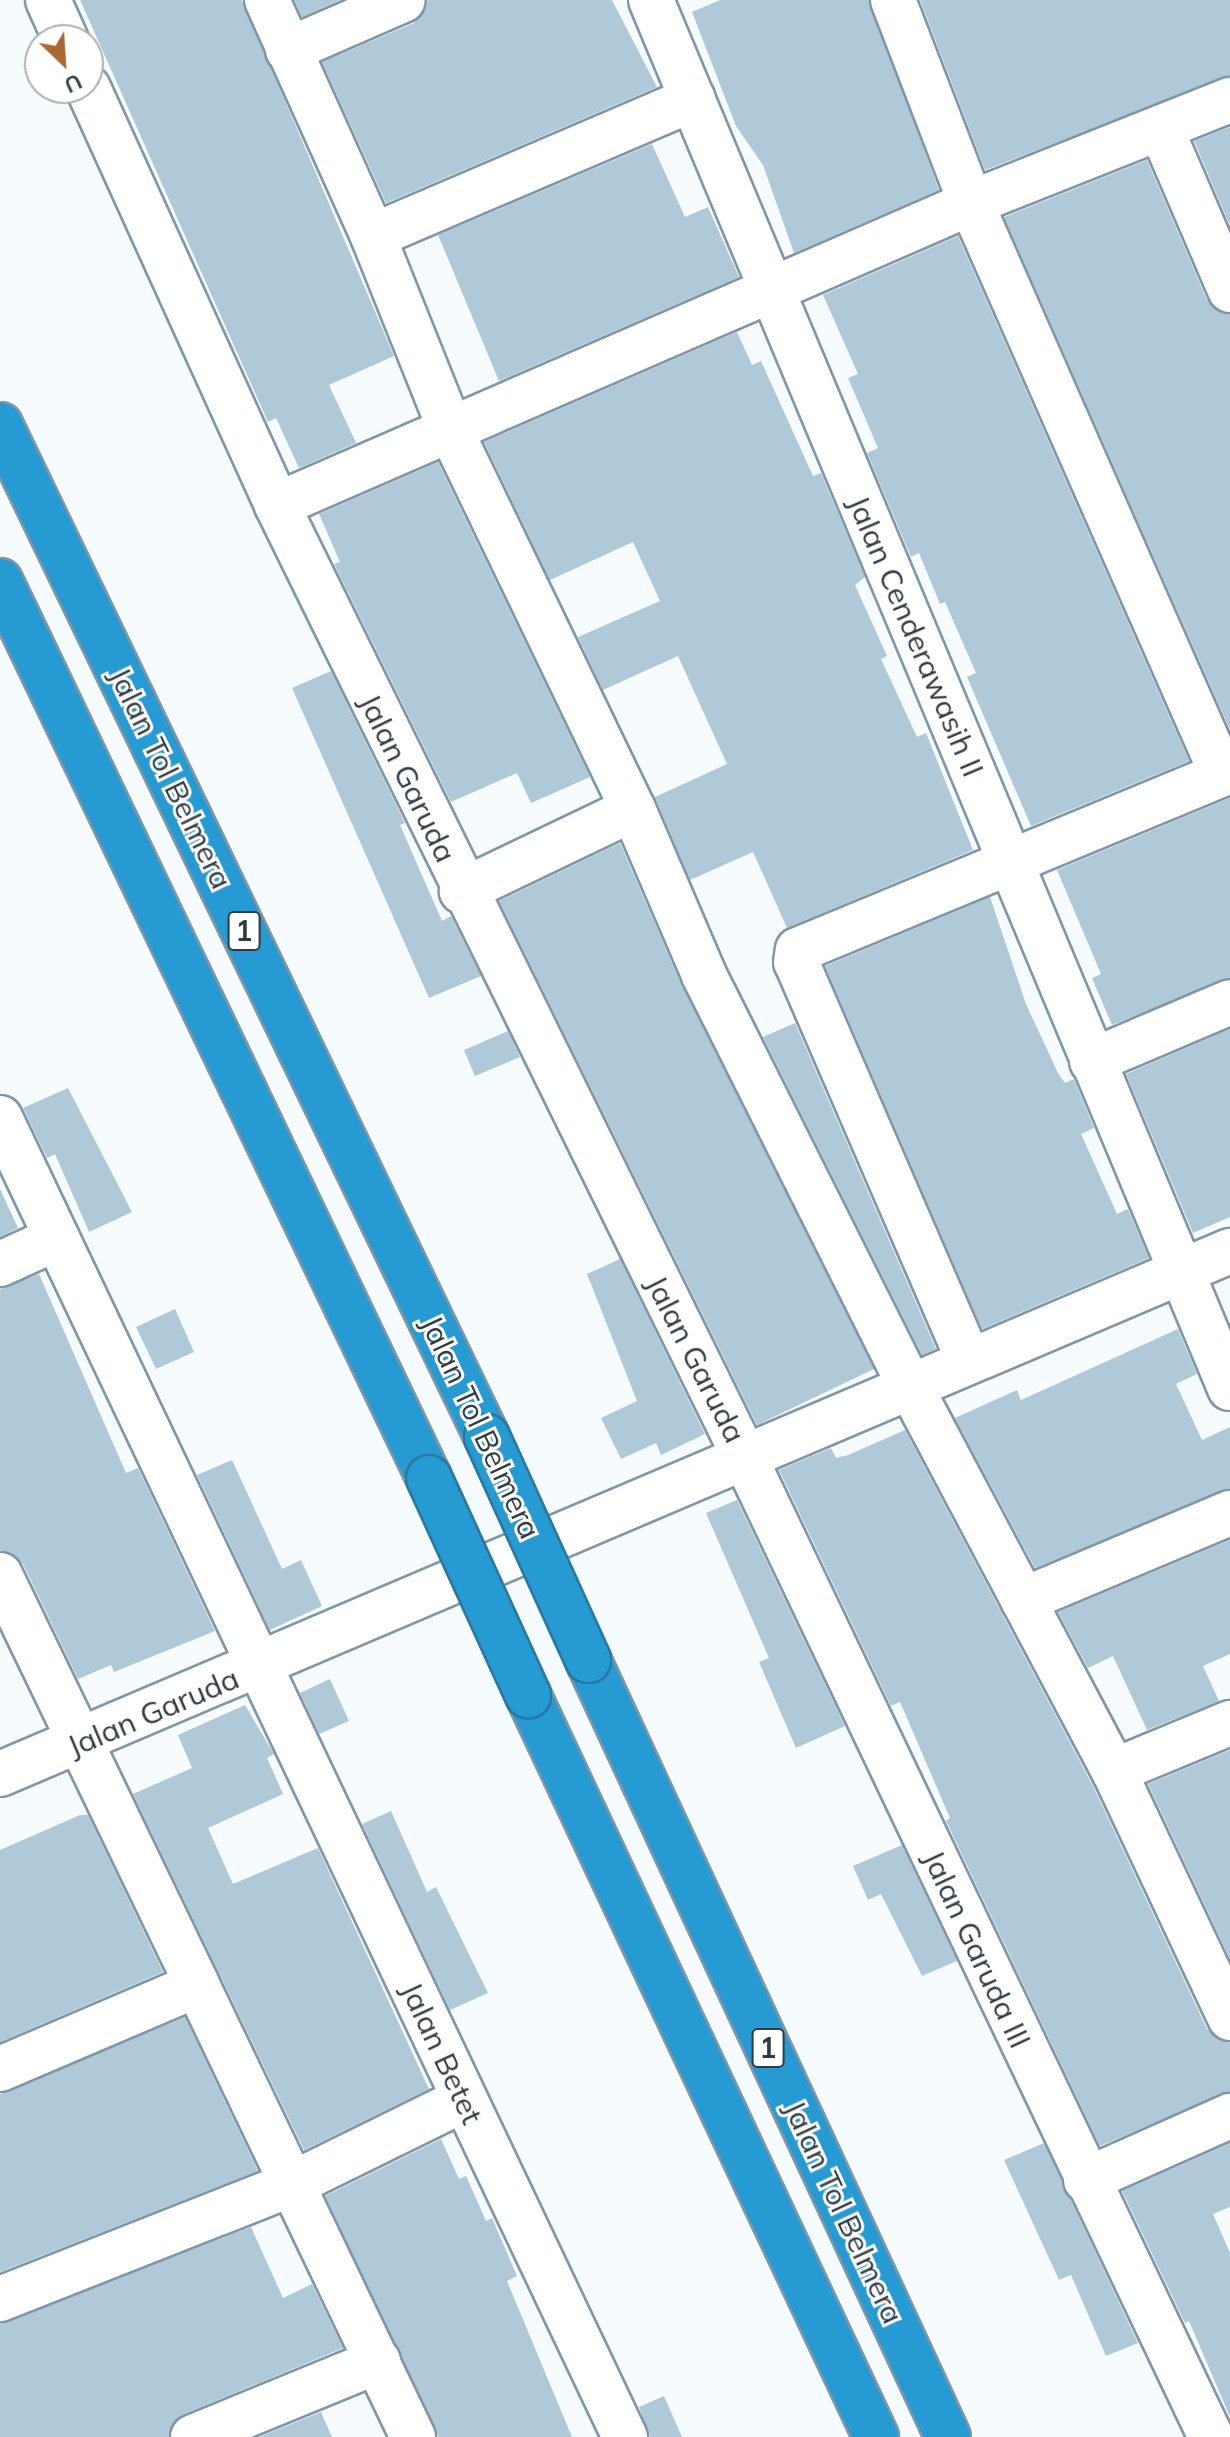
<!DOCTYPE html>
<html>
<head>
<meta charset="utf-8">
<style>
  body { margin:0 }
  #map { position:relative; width:1230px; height:2437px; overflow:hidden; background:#f6fbfe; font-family:Mulish,sans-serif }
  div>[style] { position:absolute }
  .building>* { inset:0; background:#b0c9d9 }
  .roads { filter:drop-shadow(2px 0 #7f96a6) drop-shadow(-2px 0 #7f96a6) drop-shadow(0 2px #7f96a6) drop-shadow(0 -2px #7f96a6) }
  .minor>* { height:44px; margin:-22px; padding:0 22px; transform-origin:22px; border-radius:22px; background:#fff }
  .highway>* { height:44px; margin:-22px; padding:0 22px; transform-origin:22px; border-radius:22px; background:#259ad3 }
  .bridges { filter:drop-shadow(2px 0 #2978a0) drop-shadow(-2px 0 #2978a0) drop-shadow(0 2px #2978a0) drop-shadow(0 -2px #2978a0) }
  .highway-bridge>* { height:44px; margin:-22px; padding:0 22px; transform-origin:22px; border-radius:22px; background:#259ad3 }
  span { translate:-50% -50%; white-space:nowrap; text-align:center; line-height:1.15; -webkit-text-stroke:6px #fff; paint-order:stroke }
  .shield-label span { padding:2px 6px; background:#fff; border:2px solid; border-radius:6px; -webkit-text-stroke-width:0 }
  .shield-label { font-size:28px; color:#303a40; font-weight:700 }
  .street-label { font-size:30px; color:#303a40 }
  .north { position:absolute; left:24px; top:24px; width:80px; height:80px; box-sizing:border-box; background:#fff; border:2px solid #acb0b3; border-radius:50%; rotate:155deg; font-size:22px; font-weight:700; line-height:32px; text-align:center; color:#303a40 }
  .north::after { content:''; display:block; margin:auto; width:28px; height:36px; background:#aa6835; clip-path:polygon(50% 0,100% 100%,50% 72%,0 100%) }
</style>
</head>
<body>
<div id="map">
  <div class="building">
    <i style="clip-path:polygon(80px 0,242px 0,394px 356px,329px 385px,356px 443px,299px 468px,276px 418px,268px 422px)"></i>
    <i style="clip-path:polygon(294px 0,340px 0,302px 17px)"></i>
    <i style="clip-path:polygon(428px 0,612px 0,657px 87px,386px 203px,322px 62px,414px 23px)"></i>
    <i style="clip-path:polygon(720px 0,869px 0,939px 190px,794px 253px,763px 165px,736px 126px,692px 12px)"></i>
    <i style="clip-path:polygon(920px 0,1230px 0,1230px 76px,985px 170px)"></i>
    <i style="clip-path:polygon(1230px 127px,1230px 226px,1194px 141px)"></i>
    <i style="clip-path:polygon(652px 144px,685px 217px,708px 207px,739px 277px,499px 381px,438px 235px)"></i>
    <i style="clip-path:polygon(1147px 160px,1207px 300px,1230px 314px,1230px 730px,1004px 217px)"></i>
    <i style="clip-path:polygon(958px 236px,1189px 761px,1031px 826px,967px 677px,976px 673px,945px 602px,940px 604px,919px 553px,911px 557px,867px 453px,878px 448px,848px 378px,858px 374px,823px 295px)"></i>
    <i style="clip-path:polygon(737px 332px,752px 365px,761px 361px,813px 476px,821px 473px,865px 577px,855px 585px,887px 656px,881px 659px,917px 737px,926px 733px,973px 850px,787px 928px,753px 852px,690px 880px,655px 797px,727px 764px,678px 656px,603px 690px,578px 637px,660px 601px,633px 542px,550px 580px,484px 442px)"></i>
    <i style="clip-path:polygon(438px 462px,590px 777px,531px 803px,517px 773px,451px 802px,334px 564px,340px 562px,319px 514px)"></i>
    <i style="clip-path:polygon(331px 671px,405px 823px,400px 825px,442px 921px,451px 916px,481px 976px,429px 998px,292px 688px)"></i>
    <i style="clip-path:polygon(1230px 798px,1230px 978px,1112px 1025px,1092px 978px,1101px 974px,1057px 870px)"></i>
    <i style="clip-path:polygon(620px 843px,682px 986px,874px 1369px,757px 1425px,499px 901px)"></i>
    <i style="clip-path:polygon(990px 897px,1026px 1004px,1058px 1073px,1065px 1083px,1074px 1079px,1094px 1128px,1081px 1134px,1117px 1214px,1128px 1209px,1149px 1258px,982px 1329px,825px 966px)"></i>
    <i style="clip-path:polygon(795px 1023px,936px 1349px,922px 1355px,763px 1037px)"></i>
    <i style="clip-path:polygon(1230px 1029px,1230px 1217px,1193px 1233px,1126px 1074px)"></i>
    <i style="clip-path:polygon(508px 1031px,520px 1057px,475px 1076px,464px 1050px)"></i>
    <i style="clip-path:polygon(68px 1088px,132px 1212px,89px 1232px,55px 1154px,47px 1158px,23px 1108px)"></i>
    <i style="clip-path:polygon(0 1189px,18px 1228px,0 1237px)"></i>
    <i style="clip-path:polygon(620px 1259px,705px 1434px,661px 1455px,656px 1443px,621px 1459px,601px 1418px,637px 1401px,587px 1274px)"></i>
    <i style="clip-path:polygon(39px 1274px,126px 1473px,138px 1468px,215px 1631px,114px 1672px,111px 1665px,78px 1679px,23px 1564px,0 1550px,0 1289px)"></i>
    <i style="clip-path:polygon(175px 1309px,194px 1352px,156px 1369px,136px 1327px)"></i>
    <i style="clip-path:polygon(1178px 1329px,1197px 1374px,1176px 1384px,1202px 1440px,1230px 1427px,1230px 1489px,1035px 1568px,955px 1418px,1017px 1390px,1021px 1400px)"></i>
    <i style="clip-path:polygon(905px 1430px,1094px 1788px,1207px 2029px,1230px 2043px,1230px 2091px,1100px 2146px,946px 1821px,950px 1818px,900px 1702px,891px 1706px,779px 1470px,831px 1448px,836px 1458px,848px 1455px)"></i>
    <i style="clip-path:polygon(232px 1460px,282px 1569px,301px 1560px,322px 1606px,270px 1630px,197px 1475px)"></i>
    <i style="clip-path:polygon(737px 1500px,845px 1726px,796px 1748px,759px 1662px,769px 1658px,706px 1513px)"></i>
    <i style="clip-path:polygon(1230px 1540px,1230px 1654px,1203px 1666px,1219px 1701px,1147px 1730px,1113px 1656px,1088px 1668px,1058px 1612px)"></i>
    <i style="clip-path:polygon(330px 1679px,349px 1721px,319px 1734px,300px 1693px)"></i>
    <i style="clip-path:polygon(245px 1705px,274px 1754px,267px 1758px,283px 1794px,208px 1828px,233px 1884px,318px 1848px,429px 2089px,304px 2150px,133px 1794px,192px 1768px,178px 1735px)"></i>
    <i style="clip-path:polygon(1230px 1750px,1230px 1959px,1148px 1784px)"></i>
    <i style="clip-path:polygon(391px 1811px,427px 1892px,436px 1887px,488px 1993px,450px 2010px,362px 1824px)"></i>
    <i style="clip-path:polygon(80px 1815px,88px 1815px,163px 1972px,0 2042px,0 1850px)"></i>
    <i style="clip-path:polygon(902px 1845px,957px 1961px,922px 1976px,881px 1894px,868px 1900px,853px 1866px)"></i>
    <i style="clip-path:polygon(185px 2017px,258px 2171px,0 2272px,0 2094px)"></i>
    <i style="clip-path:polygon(441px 2139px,459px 2179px,466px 2176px,486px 2221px,492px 2218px,517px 2276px,507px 2281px,572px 2437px,438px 2437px,325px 2196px)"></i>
    <i style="clip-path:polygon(1044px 2143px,1138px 2343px,1106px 2356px,1071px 2275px,1059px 2280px,1004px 2160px)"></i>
    <i style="clip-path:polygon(1230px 2143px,1230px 2207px,1213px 2214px,1230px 2253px,1230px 2417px,1189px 2321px,1185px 2323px,1122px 2191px)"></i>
    <i style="clip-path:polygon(251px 2227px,283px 2298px,312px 2284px,343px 2348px,184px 2414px,169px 2437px,0 2437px,0 2323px)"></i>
    <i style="clip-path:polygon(664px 2396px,682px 2437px,650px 2437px,639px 2407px)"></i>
    <i style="clip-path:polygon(321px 2412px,332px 2437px,259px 2437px)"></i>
  </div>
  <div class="roads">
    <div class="minor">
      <i style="left:48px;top:0;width:44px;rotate:65.8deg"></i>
      <i style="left:267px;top:0;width:259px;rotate:65.8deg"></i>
      <i style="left:373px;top:236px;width:208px;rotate:68.2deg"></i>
      <i style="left:450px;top:429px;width:422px;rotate:64.3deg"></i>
      <i style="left:633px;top:809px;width:190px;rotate:154.4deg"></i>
      <i style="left:651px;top:0;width:1504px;rotate:67.36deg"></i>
      <i style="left:893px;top:0;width:217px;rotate:69deg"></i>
      <i style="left:971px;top:203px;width:624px;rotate:66.27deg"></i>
      <i style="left:288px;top:50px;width:125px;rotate:-23.5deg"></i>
      <i style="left:88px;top:88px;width:458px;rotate:65.6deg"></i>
      <i style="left:277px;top:505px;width:1064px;rotate:63.84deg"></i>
      <i style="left:746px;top:1460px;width:1082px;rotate:64.55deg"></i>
      <i style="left:1162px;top:131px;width:173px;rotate:66.8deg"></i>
      <i style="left:373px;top:236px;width:348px;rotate:-23.2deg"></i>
      <i style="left:277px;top:505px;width:757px;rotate:-23.52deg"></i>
      <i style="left:971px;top:203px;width:279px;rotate:-21.7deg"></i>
      <i style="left:633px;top:809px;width:181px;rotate:66.8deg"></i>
      <i style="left:704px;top:975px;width:460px;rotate:63.4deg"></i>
      <i style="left:910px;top:1386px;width:436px;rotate:62.1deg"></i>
      <i style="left:1114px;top:1771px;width:273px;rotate:64.8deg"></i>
      <i style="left:1092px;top:1061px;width:150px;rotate:-23.1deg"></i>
      <i style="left:0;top:1118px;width:1460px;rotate:64.65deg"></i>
      <i style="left:0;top:1264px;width:60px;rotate:-24.4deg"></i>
      <i style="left:969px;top:1361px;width:435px;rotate:-113.4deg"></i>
      <i style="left:796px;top:962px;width:12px;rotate:-81deg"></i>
      <i style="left:798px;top:950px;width:468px;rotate:-22.5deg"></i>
      <i style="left:0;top:1575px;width:455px;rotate:64.3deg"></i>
      <i style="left:1023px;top:1600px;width:225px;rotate:-22.8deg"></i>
      <i style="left:1114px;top:1771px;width:126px;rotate:-22.5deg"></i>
      <i style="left:0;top:1774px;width:1337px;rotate:-23.04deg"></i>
      <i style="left:0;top:2069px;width:214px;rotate:-23.1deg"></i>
      <i style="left:197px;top:1985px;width:501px;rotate:64.46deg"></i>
      <i style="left:1086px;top:2180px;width:158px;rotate:-24deg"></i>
      <i style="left:0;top:2299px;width:312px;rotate:-21.5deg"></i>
      <i style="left:290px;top:2185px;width:193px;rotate:-26.2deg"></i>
      <i style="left:193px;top:2437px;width:200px;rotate:-22.3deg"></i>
    </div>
    <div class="highway">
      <i style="left:0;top:425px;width:1123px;rotate:64.3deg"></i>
      <i style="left:0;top:581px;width:994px;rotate:64.44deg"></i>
      <i style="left:588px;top:1660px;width:856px;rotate:65.14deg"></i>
      <i style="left:528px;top:1695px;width:820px;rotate:64.87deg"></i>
    </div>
  </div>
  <div class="bridges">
    <div class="highway-bridge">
      <i style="left:487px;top:1437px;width:245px;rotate:65.6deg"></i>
      <i style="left:429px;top:1478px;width:239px;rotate:65.5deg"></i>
    </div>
  </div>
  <div class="shield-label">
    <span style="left:244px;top:931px">1</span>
    <span style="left:768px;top:2048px">1</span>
  </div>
  <div class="street-label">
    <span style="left:916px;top:636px;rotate:67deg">Jalan Cenderawasih II</span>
    <span style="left:171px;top:778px;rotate:64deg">Jalan Tol Belmera</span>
    <span style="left:408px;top:778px;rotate:64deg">Jalan Garuda</span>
    <span style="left:696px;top:1359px;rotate:63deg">Jalan Garuda</span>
    <span style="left:481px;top:1427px;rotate:65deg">Jalan Tol Belmera</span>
    <span style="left:153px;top:1712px;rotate:-23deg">Jalan Garuda</span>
    <span style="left:977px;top:1949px;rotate:65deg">Jalan Garuda III</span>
    <span style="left:442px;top:2053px;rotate:65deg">Jalan Betet</span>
    <span style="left:844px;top:2212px;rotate:65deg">Jalan Tol Belmera</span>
  </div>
  <div class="north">U</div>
</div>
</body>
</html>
